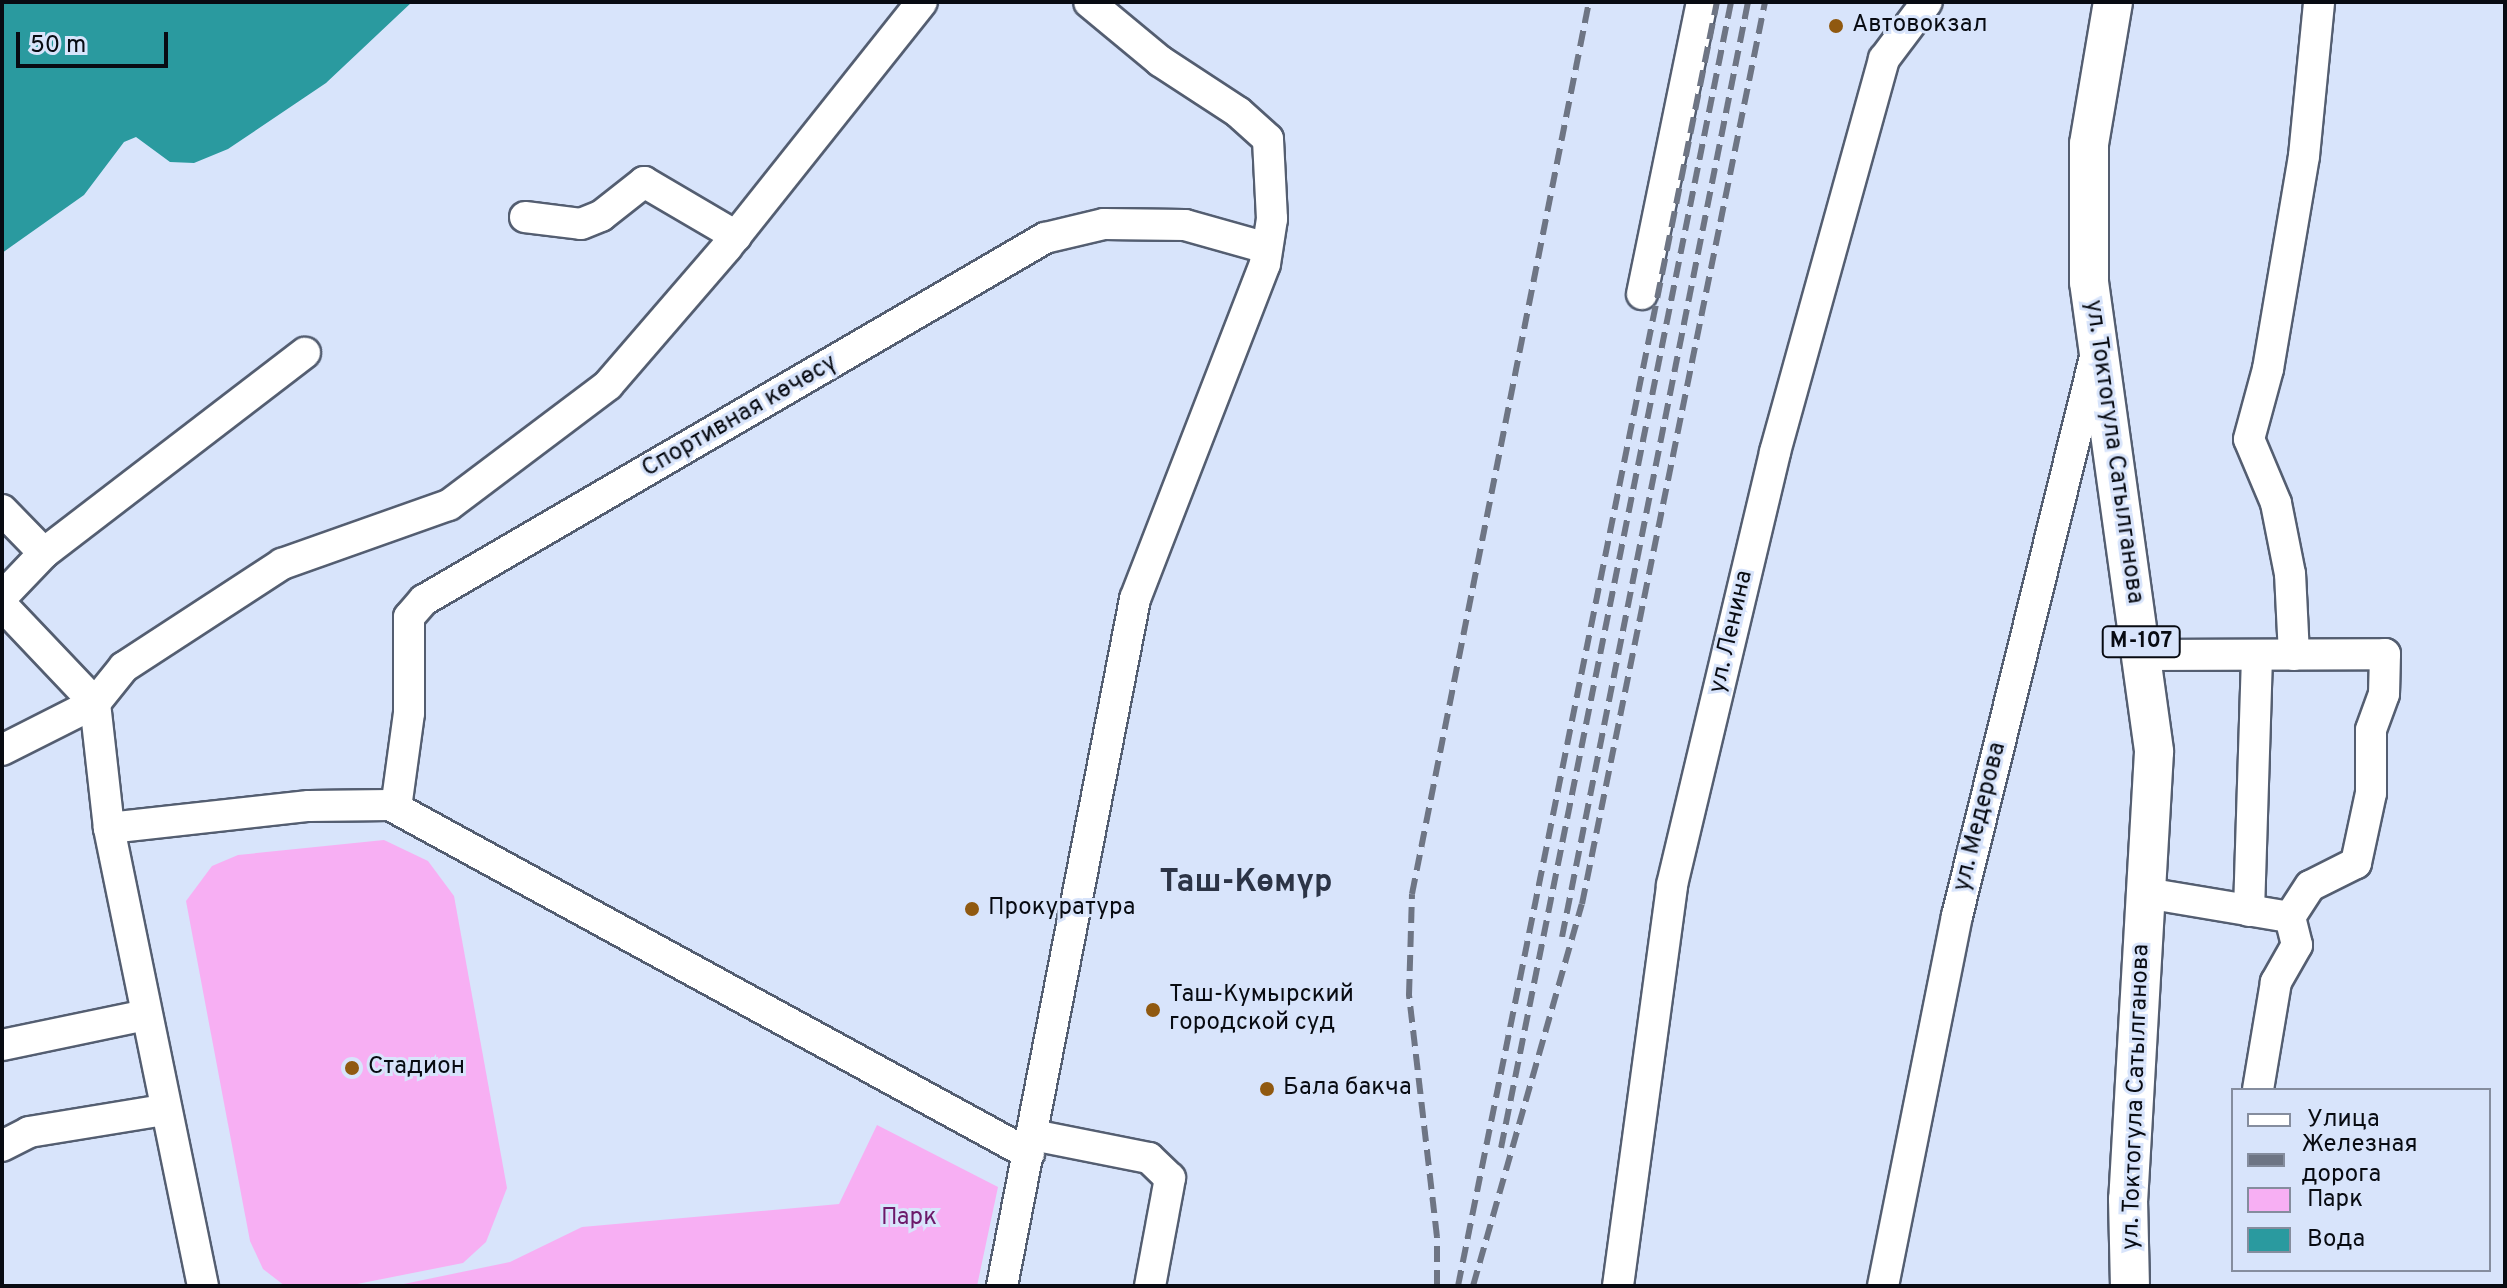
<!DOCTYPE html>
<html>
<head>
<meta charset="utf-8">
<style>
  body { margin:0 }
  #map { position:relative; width:2507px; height:1288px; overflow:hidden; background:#d8e4fb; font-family:Overpass,sans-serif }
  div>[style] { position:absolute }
  .green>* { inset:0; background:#f7aff3 }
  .water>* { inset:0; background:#2a9a9f }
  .roads { filter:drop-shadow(2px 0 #545e71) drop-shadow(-2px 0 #545e71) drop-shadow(0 2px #545e71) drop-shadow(0 -2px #545e71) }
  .minor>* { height:30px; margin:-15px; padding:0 15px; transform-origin:15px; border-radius:15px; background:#fff }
  .major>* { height:38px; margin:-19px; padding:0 19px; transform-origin:19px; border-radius:19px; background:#fff }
  .rail>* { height:6px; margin-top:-3px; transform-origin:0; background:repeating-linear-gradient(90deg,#6e7584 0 16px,transparent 0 24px) }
  .dots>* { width:22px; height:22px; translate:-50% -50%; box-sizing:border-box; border:4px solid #d8e4fb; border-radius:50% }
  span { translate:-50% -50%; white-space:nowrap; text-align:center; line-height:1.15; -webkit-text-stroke:6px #d8e4fb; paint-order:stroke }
  .shield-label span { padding:2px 6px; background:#d8e4fb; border:2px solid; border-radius:6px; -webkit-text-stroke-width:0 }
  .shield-label { font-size:22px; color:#080b12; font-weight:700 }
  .poi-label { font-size:24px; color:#080b12 }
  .left { translate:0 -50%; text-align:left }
  .street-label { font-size:24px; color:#080b12 }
  .park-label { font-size:24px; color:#6c196a }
  .district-label { font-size:32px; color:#2c3446; font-weight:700 }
  .frame { position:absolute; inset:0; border:4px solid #080b12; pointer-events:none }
  .legend { position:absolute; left:2231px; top:1088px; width:260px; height:184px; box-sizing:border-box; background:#d8e4fb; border:2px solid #858d9e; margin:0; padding:10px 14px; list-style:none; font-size:24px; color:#080b12 }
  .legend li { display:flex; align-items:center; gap:16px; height:40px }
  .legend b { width:40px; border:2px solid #858d9e }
  .scale { position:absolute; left:16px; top:32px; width:152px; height:36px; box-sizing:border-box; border:4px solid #080b12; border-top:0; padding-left:10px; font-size:24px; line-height:28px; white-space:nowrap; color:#080b12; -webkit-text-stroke:6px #d8e4fb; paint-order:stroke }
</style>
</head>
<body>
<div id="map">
  <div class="green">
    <i style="clip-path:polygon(384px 840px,428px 861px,454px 896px,507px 1188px,486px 1242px,463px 1263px,347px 1286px,285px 1286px,263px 1269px,250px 1241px,186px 901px,212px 866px,238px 855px)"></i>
    <i style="clip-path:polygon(877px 1125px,998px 1187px,977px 1286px,394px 1286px,510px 1262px,582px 1227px,839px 1204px)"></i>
  </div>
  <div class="water">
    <i style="clip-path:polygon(2px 2px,412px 2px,326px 83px,228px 149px,194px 163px,170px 162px,136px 137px,124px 142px,84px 195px,2px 253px)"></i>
  </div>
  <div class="roads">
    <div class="minor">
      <i style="left:525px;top:217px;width:56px;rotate:7.1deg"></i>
      <i style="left:581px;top:224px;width:22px;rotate:-22deg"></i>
      <i style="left:601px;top:216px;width:55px;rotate:-38.3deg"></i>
      <i style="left:644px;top:182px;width:107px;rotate:30.4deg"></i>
      <i style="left:1642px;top:294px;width:298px;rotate:-78.4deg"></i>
      <i style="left:2px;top:510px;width:60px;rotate:45.7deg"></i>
      <i style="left:2px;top:597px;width:61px;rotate:-46.3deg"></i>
      <i style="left:44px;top:553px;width:329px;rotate:-37.5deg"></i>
      <i style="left:2px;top:605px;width:135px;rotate:46.5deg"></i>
      <i style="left:95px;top:703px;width:104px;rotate:153.2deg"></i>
      <i style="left:2142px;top:655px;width:243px;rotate:-0.2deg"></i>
      <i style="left:2385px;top:654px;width:40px;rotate:91.4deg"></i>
      <i style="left:2384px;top:694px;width:38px;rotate:110deg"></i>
      <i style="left:2371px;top:730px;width:63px;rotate:90deg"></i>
      <i style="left:2371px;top:793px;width:72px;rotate:102.1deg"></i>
      <i style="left:2356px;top:863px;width:51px;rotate:153.4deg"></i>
      <i style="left:2310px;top:886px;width:37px;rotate:123deg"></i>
      <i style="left:2294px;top:655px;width:81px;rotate:-92.8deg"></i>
      <i style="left:2290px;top:574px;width:72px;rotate:-101.2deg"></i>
      <i style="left:2276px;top:503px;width:69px;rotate:-112.9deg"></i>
      <i style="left:2249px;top:439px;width:73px;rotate:-74.8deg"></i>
      <i style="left:2268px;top:369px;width:216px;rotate:-80.4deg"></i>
      <i style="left:2304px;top:156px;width:155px;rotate:-84.4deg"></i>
      <i style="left:396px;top:808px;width:96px;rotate:-82.2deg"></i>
      <i style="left:409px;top:713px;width:96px;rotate:-90deg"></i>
      <i style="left:409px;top:617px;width:23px;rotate:-49deg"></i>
      <i style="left:424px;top:600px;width:719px;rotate:-30.24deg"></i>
      <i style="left:1045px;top:238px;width:61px;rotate:-13.3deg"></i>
      <i style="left:1104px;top:224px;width:81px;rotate:0.7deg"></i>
      <i style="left:1185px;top:225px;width:85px;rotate:15.7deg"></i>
      <i style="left:109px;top:828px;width:201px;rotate:-6.3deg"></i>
      <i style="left:309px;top:806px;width:81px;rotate:-0.7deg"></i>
      <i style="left:390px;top:805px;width:728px;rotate:28.64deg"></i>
      <i style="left:2146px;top:893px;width:146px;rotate:9.5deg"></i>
      <i style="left:2290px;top:917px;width:29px;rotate:76deg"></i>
      <i style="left:2297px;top:945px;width:43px;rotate:119.6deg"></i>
      <i style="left:2276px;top:982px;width:109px;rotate:99.5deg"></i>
      <i style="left:2249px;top:911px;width:256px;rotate:-88.2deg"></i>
      <i style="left:2px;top:1045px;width:146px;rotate:-11.8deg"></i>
      <i style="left:1033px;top:1135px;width:118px;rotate:11.2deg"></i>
      <i style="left:1149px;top:1158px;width:29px;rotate:44deg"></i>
      <i style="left:1170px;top:1178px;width:110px;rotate:100.5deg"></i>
      <i style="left:2px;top:1146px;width:30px;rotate:-27deg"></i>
      <i style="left:29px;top:1132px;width:137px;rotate:-9.3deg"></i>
      <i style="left:203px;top:1286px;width:468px;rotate:-101.6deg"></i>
      <i style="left:109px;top:828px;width:126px;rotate:-96.4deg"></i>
      <i style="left:95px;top:703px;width:46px;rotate:-51.1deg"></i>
      <i style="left:124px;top:667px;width:189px;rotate:-33.1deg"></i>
      <i style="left:282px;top:564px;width:177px;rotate:-19.5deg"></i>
      <i style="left:449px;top:505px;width:199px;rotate:-37deg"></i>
      <i style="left:608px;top:385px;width:182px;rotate:-49.2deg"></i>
      <i style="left:727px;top:247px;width:313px;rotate:-51.5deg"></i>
      <i style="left:1002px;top:1286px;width:700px;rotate:-79.04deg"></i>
      <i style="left:1135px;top:599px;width:359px;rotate:-68.8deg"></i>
      <i style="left:1265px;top:264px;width:46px;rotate:-81.2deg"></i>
      <i style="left:1272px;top:219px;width:80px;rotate:-92.9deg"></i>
      <i style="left:1268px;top:139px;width:40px;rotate:-138deg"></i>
      <i style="left:1238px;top:112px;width:93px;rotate:-146.8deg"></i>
      <i style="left:1160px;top:61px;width:92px;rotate:-140.3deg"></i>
      <i style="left:1618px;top:1286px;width:405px;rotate:-82.3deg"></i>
      <i style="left:1672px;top:885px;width:445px;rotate:-76.6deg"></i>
      <i style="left:1775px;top:452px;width:408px;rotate:-74.5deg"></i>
      <i style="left:1884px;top:59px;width:71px;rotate:-53deg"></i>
      <i style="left:1883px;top:1286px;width:377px;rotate:-78.7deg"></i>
      <i style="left:1957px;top:916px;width:576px;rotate:-76.13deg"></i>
    </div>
    <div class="major">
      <i style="left:2113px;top:2px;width:144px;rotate:99.6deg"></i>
      <i style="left:2089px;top:144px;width:138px;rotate:90deg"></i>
      <i style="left:2089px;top:282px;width:474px;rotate:82.1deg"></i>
      <i style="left:2154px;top:752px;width:448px;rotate:93.3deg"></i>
      <i style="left:2128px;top:1199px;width:87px;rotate:88.7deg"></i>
    </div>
  </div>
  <div class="rail">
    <i style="left:1562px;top:937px;width:953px;rotate:-78.75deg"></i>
    <i style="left:1501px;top:1148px;width:1169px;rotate:-78.65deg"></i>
    <i style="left:1437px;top:1286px;width:49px;rotate:-90deg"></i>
    <i style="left:1437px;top:1237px;width:244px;rotate:-96.6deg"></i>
    <i style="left:1409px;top:995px;width:101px;rotate:-88.3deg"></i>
    <i style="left:1412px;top:894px;width:909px;rotate:-78.78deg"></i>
    <i style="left:1458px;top:1286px;width:1310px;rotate:-78.6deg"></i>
    <i style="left:1473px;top:1286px;width:397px;rotate:-74.1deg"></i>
    <i style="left:1582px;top:904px;width:920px;rotate:-78.53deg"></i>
  </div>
  <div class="dots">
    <i style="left:1836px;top:26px;background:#905910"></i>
    <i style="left:972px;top:909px;background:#905910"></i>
    <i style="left:1153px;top:1010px;background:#905910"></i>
    <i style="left:352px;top:1068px;background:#905910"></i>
    <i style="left:1267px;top:1089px;background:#905910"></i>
  </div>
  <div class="shield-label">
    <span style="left:2141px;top:642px">М-107</span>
  </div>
  <div class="poi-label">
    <span class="left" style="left:1852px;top:26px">Автовокзал</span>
    <span class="left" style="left:988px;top:909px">Прокуратура</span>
    <span class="left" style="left:1169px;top:1010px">Таш-Кумырский<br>городской суд</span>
    <span class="left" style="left:368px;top:1068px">Стадион</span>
    <span class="left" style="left:1283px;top:1089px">Бала бакча</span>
  </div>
  <div class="street-label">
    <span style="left:740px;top:417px;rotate:-30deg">Спортивная көчөсү</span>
    <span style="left:2113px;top:452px;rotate:82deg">ул. Токтогула Сатылганова</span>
    <span style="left:1732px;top:632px;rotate:-77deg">ул. Ленина</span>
    <span style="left:1981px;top:817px;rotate:-76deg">ул. Медерова</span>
    <span style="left:2137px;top:1097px;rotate:-88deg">ул. Токтогула Сатылганова</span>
  </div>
  <div class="park-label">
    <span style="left:909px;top:1219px">Парк</span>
  </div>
  <div class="district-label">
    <span style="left:1246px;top:883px">Таш-Көмүр</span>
  </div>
  <div class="frame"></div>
  <ul class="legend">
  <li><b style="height:10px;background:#fff"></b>Улица</li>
  <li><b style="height:10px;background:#6e7584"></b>Железная дорога</li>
  <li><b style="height:22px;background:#f7aff3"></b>Парк</li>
  <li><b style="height:22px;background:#2a9a9f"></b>Вода</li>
  </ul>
  <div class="scale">50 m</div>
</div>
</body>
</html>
